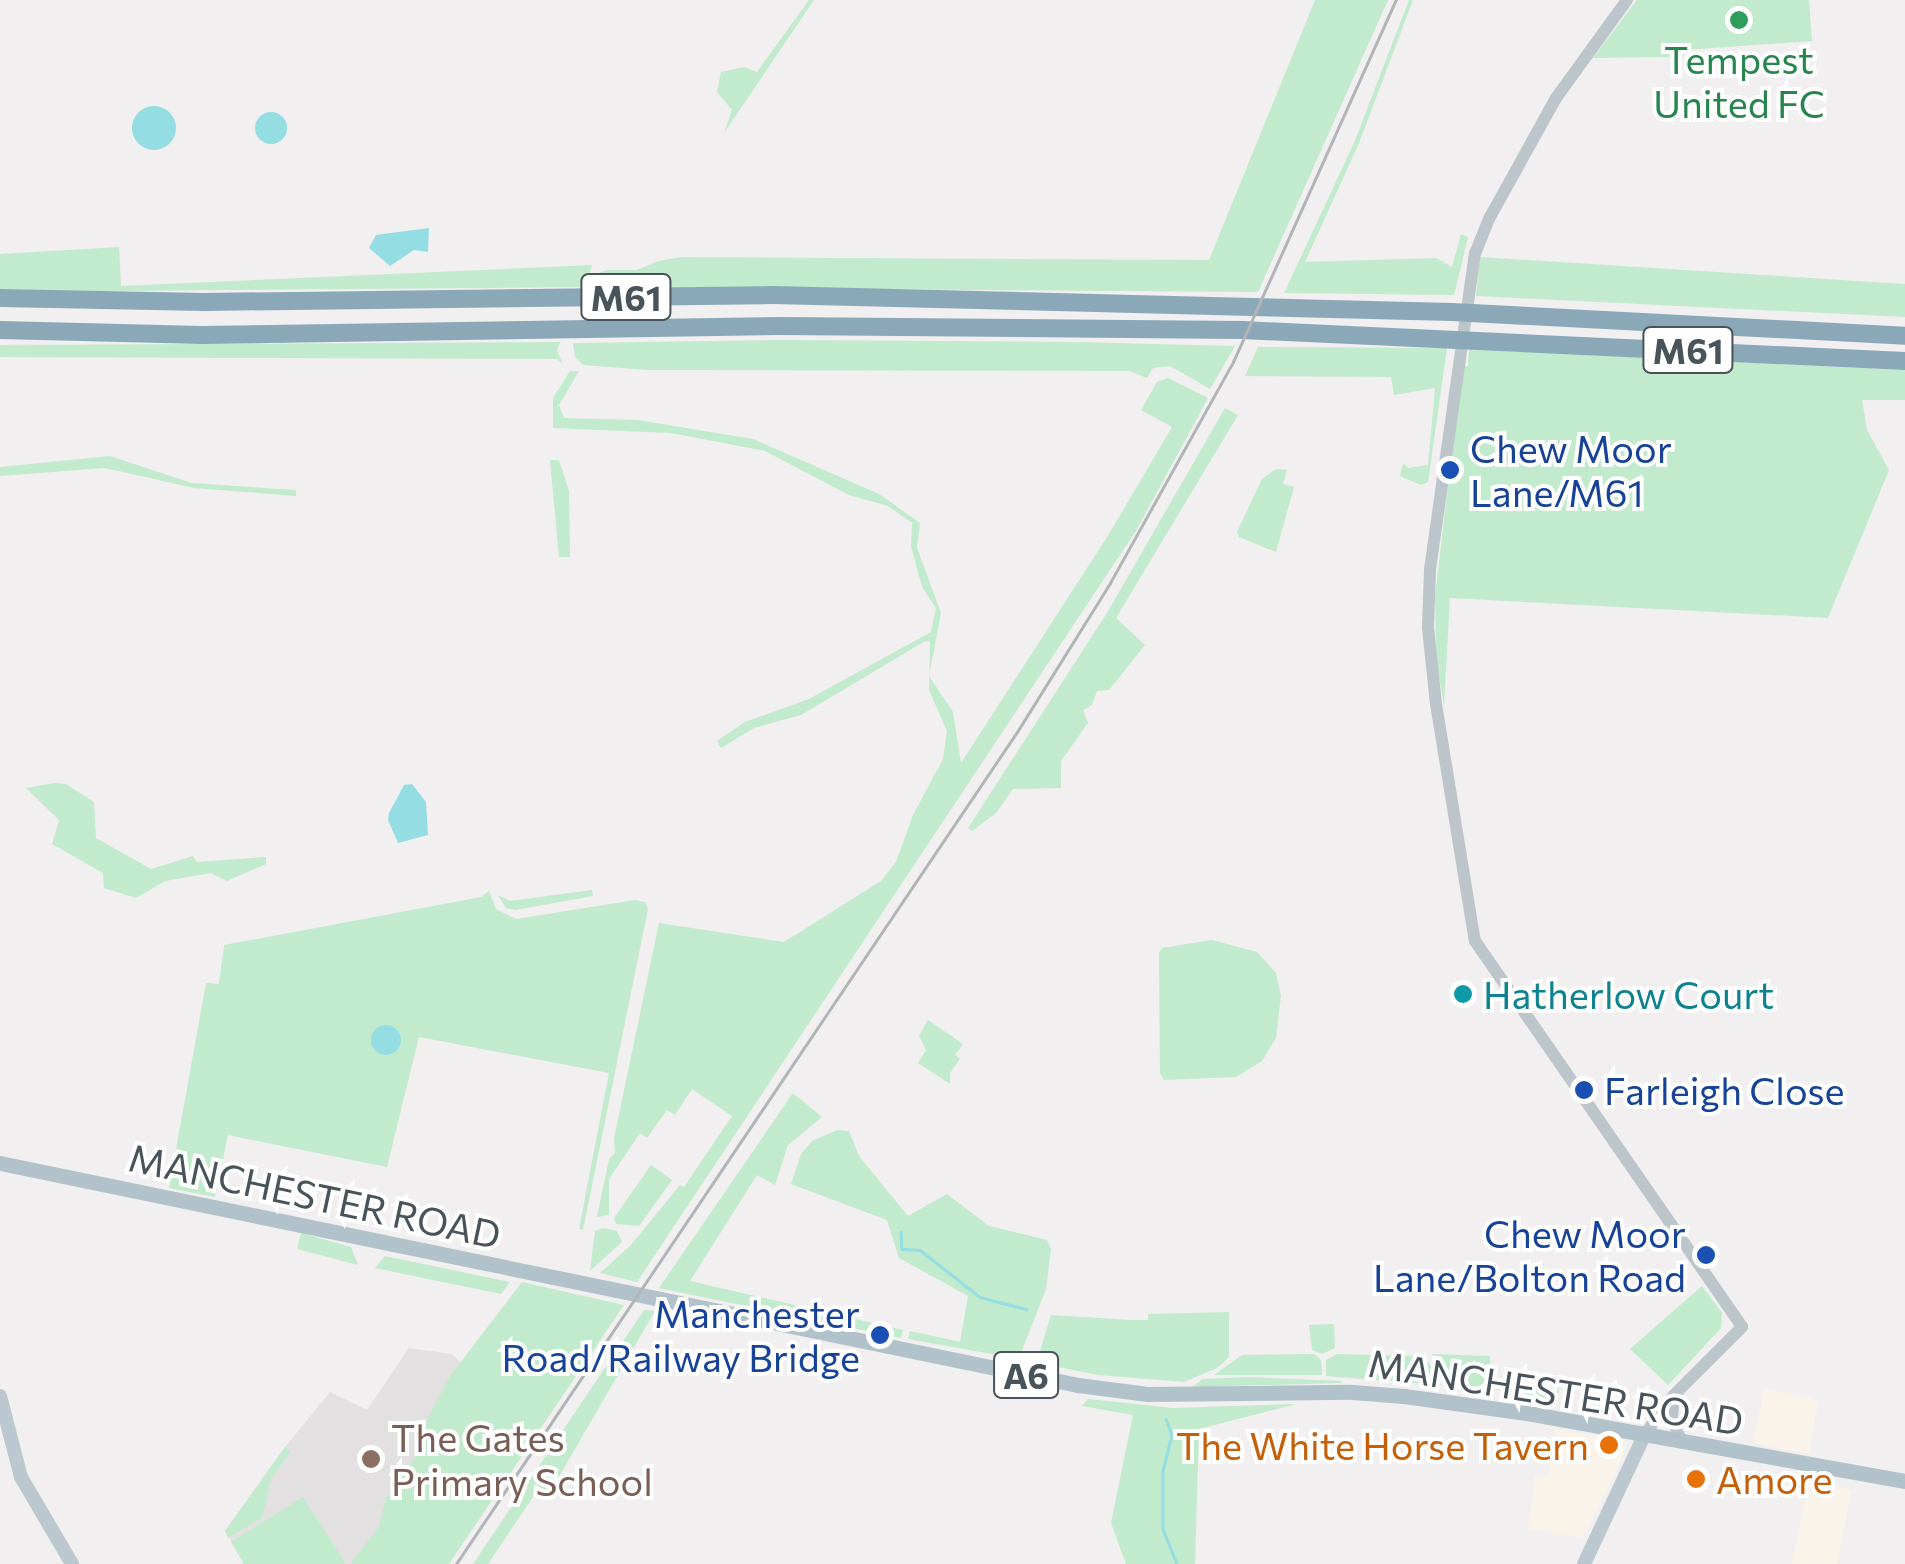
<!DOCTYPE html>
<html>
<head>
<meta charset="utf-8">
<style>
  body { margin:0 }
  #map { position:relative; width:1905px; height:1564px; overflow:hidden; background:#f1efef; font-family:Commissioner,sans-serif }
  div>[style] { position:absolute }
  .commercial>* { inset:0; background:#faf3ea }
  .education>* { inset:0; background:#e2e0e0 }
  .green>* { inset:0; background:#c2eacc }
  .water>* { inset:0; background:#93dde3 }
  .round { border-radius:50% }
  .stream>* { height:2.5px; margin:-1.25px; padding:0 1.25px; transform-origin:1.25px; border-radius:1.25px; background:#93dde3 }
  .tertiary>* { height:12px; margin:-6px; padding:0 6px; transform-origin:6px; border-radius:6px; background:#bcc5ca }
  .secondary>* { height:14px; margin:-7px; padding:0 7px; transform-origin:7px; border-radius:7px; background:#bcc8cf }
  .primary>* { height:15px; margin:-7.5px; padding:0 7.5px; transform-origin:7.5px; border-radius:7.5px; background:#b1c2cb }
  .motorway>* { height:18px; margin:-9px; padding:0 9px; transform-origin:9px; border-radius:9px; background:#8ba8b9 }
  .rail>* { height:2.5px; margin:-1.25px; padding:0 1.25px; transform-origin:1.25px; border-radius:1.25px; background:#b2b5b8 }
  .dots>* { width:28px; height:28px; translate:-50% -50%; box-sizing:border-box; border:5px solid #fff; border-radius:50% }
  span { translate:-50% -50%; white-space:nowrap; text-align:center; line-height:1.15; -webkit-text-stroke:8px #fff; paint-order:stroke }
  .shield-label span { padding:2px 8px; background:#fff; border:2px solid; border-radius:8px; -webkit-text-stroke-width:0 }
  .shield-label { font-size:35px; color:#49545a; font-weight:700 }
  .leisure-label { font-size:38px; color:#27864d }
  .transit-label { font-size:38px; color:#164399 }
  .left { translate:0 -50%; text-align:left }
  .right { translate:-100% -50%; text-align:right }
  .culture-label { font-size:38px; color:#0d838f }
  .street-label { font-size:38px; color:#49545a }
  .education-label { font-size:38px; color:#785e54 }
  .food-label { font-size:38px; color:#c56008 }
</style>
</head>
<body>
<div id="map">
  <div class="commercial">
    <i style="clip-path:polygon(1764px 1389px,1814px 1398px,1818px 1404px,1809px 1454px,1753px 1443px)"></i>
    <i style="clip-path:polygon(1554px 1429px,1626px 1440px,1624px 1455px,1582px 1538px,1528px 1529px,1535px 1476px,1548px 1476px)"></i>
    <i style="clip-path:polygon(1809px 1481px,1852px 1490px,1837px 1564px,1792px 1564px)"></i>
  </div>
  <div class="education">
    <i style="clip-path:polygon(409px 1348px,452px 1354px,461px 1363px,425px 1424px,419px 1564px,244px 1564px,225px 1531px,285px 1447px,330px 1392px,367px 1410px)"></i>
  </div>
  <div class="green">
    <i style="clip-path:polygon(809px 0,814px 0,724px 133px,732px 110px,717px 92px,721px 72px,744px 67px,757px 72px)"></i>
    <i style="clip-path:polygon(1315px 0,1388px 0,1258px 292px,593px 287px,599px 273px,606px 270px,637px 270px,658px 261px,682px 257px,1209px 260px)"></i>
    <i style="clip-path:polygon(1409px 0,1413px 0,1359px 143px,1305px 262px,1436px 258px,1452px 267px,1461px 234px,1468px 237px,1454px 295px,1284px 293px,1354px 143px)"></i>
    <i style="clip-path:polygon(1637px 0,1809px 0,1812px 41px,1670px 51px,1669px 57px,1593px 58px)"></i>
    <i style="clip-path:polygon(119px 247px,121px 286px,592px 265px,585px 287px,0 292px,0 254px)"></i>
    <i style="clip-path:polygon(1480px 257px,1905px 284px,1905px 317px,1476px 296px)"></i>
    <i style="clip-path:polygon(779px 340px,1075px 342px,1235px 346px,1210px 389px,1170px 366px,1153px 368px,1147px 378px,1130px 371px,647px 370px,583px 365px,575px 357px,573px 343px)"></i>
    <i style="clip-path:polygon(560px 342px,557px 351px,563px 364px,557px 359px,0 357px,0 345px)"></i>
    <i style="clip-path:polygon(1258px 347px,1447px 348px,1428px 482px,1421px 485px,1400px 476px,1403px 463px,1408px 468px,1428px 465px,1435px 388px,1394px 395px,1391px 377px,1245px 376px)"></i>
    <i style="clip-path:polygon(1469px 349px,1905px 370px,1905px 400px,1862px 400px,1867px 430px,1889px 470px,1828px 618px,1450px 598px,1444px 706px,1436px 657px,1435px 596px,1462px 366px,1468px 366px)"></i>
    <i style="clip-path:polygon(570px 371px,579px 371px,559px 405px,564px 418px,638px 420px,753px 439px,879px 494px,920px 523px,917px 548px,941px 613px,929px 676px,953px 712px,961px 763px,1109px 534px,1172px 427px,1141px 410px,1157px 382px,1168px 378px,1208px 398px,1136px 531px,637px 1282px,600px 1273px,631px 1245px,680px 1185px,684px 1187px,732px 1116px,692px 1089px,675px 1115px,667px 1110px,647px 1138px,640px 1133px,609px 1179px,609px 1215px,597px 1217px,609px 1159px,615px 1153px,614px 1138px,659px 923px,784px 942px,881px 881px,896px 862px,913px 815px,943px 759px,947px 731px,929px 690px,930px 642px,925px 641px,801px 715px,754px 728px,721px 748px,717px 741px,745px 722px,809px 699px,931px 632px,936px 608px,922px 587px,911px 546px,912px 523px,888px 506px,849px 495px,765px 451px,671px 433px,553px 428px,553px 398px)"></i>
    <i style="clip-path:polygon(1225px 408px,1238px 415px,1116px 618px,1145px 645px,1109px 690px,1097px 691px,1092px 705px,1083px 710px,1088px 723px,1061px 761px,1061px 788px,1013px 789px,996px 813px,972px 831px,968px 828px,1107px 613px)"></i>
    <i style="clip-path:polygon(110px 456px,192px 483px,296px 490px,296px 496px,194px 488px,105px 468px,0 476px,0 467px)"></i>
    <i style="clip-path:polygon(550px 460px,559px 460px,569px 491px,570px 557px,559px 557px)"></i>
    <i style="clip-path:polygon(1276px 469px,1287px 470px,1283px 484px,1294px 487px,1276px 552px,1239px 537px,1237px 532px,1262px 479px)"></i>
    <i style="clip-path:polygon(54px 783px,66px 784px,94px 802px,96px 838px,151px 869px,193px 856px,197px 862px,266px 857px,266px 864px,227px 881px,211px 873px,165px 881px,136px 898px,104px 888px,103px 873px,52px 844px,59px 820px,26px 788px)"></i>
    <i style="clip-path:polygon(592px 890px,593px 896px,515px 910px,506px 908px,498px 895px,510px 901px)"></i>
    <i style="clip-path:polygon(489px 891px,496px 909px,516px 919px,635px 900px,645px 902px,648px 909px,583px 1230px,579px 1229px,609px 1073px,419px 1037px,387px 1167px,228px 1135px,215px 1197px,169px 1188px,206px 983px,219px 984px,224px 945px,481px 897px)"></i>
    <i style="clip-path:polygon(1212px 940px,1257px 952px,1276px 973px,1281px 996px,1276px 1038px,1262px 1061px,1236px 1077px,1164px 1080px,1160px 1073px,1159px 953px,1162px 948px)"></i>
    <i style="clip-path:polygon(928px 1020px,963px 1044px,955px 1055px,960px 1059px,950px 1073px,950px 1084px,918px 1063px,926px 1050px,919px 1036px)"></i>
    <i style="clip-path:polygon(793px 1093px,822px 1117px,788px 1145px,775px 1185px,757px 1175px,690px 1281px,903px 1330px,901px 1338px,659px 1288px)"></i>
    <i style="clip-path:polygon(837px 1130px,849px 1131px,859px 1156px,908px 1216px,947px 1194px,989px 1226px,1047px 1240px,1051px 1249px,1046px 1289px,1021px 1353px,1008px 1357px,908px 1339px,910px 1331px,960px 1342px,968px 1296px,899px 1258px,887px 1220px,791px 1184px,801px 1154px,812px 1141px)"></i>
    <i style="clip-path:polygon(651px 1165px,672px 1180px,639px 1226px,616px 1224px,614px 1218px)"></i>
    <i style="clip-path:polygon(603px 1228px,617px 1231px,622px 1242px,590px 1271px,595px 1231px)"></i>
    <i style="clip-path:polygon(301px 1233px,351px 1247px,358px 1265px,297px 1249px)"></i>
    <i style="clip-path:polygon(385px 1256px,510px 1282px,501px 1294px,375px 1268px)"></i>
    <i style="clip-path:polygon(522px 1282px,624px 1305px,449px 1564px,350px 1564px,379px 1527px,386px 1499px,416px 1456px,425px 1424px,450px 1376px)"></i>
    <i style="clip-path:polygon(1702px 1286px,1722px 1313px,1721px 1328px,1668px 1385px,1630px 1349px)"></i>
    <i style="clip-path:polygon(644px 1310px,655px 1311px,550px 1492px,539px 1488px,488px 1564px,473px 1564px)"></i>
    <i style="clip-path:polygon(1229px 1312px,1229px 1357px,1217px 1368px,1184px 1382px,1098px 1375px,1048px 1365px,1039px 1355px,1051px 1315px,1131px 1320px,1148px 1320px,1148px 1314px)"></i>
    <i style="clip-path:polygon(1334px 1324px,1335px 1348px,1322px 1354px,1312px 1350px,1309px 1325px)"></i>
    <i style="clip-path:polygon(1314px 1354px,1321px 1360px,1322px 1375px,1214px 1375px,1242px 1355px)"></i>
    <i style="clip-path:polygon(1337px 1354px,1416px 1356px,1429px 1363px,1441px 1385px,1326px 1376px,1326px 1360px)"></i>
    <i style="clip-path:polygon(1432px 1354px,1490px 1356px,1491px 1377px,1559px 1388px,1556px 1404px,1517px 1391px,1445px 1386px)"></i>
    <i style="clip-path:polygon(1248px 1377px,1340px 1381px,1342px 1383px,1192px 1387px,1203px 1379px)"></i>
    <i style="clip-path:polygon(1088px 1399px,1173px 1408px,1296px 1404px,1199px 1429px,1195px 1564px,1126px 1564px,1111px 1523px,1133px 1415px,1082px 1406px)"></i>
    <i style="clip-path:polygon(285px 1447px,291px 1451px,271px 1479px,262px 1518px,228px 1538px,225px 1531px)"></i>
    <i style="clip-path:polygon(303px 1497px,346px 1564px,244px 1564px,231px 1542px)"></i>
  </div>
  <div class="water">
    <i class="round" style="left:132px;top:106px;width:44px;height:44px"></i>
    <i class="round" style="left:255px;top:112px;width:32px;height:32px"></i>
    <i style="clip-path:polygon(429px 228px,428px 252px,414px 250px,390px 266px,369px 248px,376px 235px)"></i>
    <i style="clip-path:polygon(412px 784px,426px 802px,428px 835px,398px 843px,388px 820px,389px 813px,404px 785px)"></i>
    <i class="round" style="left:371px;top:1025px;width:30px;height:30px"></i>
  </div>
  <div class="stream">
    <i style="left:901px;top:1232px;width:17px;rotate:87deg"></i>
    <i style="left:902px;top:1249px;width:18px;rotate:3deg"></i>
    <i style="left:920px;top:1250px;width:76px;rotate:38.1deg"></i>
    <i style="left:980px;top:1297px;width:48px;rotate:14.6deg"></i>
    <i style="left:1166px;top:1419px;width:17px;rotate:69deg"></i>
    <i style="left:1172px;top:1435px;width:37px;rotate:104deg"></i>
    <i style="left:1163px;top:1471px;width:58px;rotate:90deg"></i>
    <i style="left:1163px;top:1529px;width:38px;rotate:68deg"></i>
  </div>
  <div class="tertiary">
    <i style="left:1627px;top:0;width:121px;rotate:125.9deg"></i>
    <i style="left:1556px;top:98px;width:138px;rotate:119deg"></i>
    <i style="left:1489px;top:219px;width:37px;rotate:112deg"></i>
    <i style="left:1475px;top:253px;width:320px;rotate:98.1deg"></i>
    <i style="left:1430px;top:570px;width:58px;rotate:92deg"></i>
    <i style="left:1428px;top:628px;width:76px;rotate:84deg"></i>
    <i style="left:1436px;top:704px;width:240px;rotate:80.7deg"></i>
    <i style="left:1475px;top:941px;width:469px;rotate:55.3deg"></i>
    <i style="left:1742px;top:1327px;width:96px;rotate:135deg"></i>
    <i style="left:1674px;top:1395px;width:49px;rotate:126.6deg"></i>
    <i style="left:1674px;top:1397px;width:20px;rotate:96deg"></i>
    <i style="left:1672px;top:1417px;width:25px;rotate:69deg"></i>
  </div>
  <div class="secondary">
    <i style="left:0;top:1396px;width:84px;rotate:75.5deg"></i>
    <i style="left:21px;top:1477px;width:101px;rotate:59.6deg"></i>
    <i style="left:1584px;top:1564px;width:144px;rotate:-64.9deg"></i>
  </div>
  <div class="primary">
    <i style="left:0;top:1163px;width:1101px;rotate:11.64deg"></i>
    <i style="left:1078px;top:1385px;width:70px;rotate:7.4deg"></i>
    <i style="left:1147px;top:1394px;width:205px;rotate:-0.6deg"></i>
    <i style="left:1352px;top:1392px;width:52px;rotate:4.4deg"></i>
    <i style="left:1404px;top:1396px;width:124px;rotate:7.9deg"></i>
    <i style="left:1527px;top:1413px;width:384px;rotate:10.2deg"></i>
  </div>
  <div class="motorway">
    <i style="left:0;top:298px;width:204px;rotate:1.1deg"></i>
    <i style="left:204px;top:302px;width:569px;rotate:-0.7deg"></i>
    <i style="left:773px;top:295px;width:679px;rotate:1.43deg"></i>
    <i style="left:1452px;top:312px;width:454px;rotate:3deg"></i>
    <i style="left:0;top:330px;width:202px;rotate:1.4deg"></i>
    <i style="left:202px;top:335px;width:579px;rotate:-0.89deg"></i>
    <i style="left:781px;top:326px;width:461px;rotate:0.5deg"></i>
    <i style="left:1242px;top:330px;width:664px;rotate:2.68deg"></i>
  </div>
  <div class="rail">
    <i style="left:456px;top:1564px;width:1003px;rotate:-56.01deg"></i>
    <i style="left:1017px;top:732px;width:176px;rotate:-58deg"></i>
    <i style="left:1110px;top:583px;width:253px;rotate:-60.9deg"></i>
    <i style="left:1233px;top:362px;width:397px;rotate:-65.8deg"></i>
  </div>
  <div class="dots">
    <i style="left:1739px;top:20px;background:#2e9e5b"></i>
    <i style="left:1450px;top:470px;background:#1a4fb4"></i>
    <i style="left:1463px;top:994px;background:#0f9aa8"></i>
    <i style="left:1584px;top:1090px;background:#1a4fb4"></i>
    <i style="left:1706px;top:1255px;background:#1a4fb4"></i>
    <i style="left:880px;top:1335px;background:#1a4fb4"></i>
    <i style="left:1609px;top:1445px;background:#e8710a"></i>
    <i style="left:371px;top:1459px;background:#8d6e63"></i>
    <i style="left:1696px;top:1479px;background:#e8710a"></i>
  </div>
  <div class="shield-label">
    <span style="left:626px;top:297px">M61</span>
    <span style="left:1688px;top:350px">M61</span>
    <span style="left:1026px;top:1375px">A6</span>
  </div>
  <div class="leisure-label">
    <span style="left:1739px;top:81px">Tempest<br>United FC</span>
  </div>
  <div class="transit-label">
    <span class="left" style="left:1470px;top:470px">Chew Moor<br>Lane/M61</span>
    <span class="left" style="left:1604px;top:1090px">Farleigh Close</span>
    <span class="right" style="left:1686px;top:1255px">Chew Moor<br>Lane/Bolton Road</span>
    <span class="right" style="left:860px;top:1335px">Manchester<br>Road/Railway Bridge</span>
  </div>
  <div class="culture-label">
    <span class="left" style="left:1483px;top:994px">Hatherlow Court</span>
  </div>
  <div class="street-label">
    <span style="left:315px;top:1195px;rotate:12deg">MANCHESTER ROAD</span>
    <span style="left:1556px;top:1391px;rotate:9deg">MANCHESTER ROAD</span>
  </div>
  <div class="education-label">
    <span class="left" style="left:391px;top:1459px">The Gates<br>Primary School</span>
  </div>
  <div class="food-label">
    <span class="right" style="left:1589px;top:1445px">The White Horse Tavern</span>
    <span class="left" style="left:1716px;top:1479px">Amore</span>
  </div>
</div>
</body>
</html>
